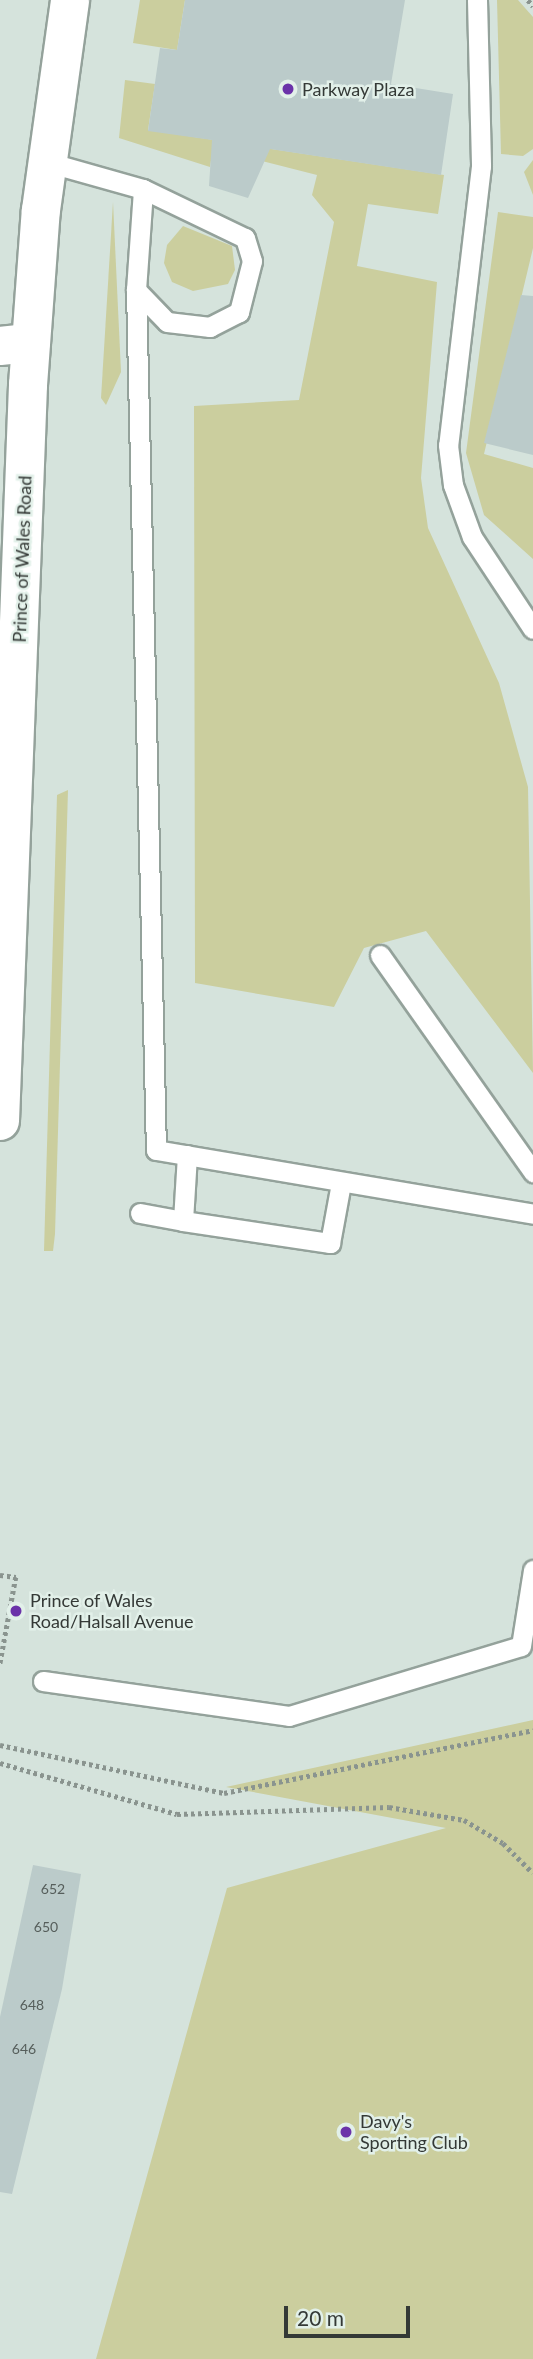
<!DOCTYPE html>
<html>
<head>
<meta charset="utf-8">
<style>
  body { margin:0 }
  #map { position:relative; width:533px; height:2359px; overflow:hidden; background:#d5e3dc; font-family:Lato,sans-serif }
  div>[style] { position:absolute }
  .green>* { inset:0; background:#cbce9e }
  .building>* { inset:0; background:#bbcbca }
  .path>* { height:4.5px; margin-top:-2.25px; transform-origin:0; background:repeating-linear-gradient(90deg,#8a948f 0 3.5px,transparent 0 7px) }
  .roads { filter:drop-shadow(2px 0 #94a29b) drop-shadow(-2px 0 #94a29b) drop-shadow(0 2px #94a29b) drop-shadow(0 -2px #94a29b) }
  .lane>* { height:19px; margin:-9.5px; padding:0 9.5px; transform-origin:9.5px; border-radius:9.5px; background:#fff }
  .street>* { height:38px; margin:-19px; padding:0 19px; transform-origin:19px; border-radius:19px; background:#fff }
  .highway>* { height:38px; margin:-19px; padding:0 19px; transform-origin:19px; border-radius:19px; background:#fff }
  .dots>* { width:19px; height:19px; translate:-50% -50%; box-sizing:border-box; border:4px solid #e2f0e9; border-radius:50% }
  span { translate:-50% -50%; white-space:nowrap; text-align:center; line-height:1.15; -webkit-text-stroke:5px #e2f0e9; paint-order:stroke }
  .number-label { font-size:14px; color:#565e5b }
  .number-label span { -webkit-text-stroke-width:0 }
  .poi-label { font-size:18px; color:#343936 }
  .left { translate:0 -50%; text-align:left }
  .street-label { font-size:18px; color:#343936 }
  .scale { position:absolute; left:284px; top:2306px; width:126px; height:32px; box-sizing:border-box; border:4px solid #343936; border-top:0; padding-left:9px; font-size:21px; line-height:24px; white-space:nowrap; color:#343936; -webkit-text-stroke:5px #e2f0e9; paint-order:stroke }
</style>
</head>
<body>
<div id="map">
  <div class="green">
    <i style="clip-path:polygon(140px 0,185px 0,177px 50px,133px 43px)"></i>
    <i style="clip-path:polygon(497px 0,518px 0,533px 17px,533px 149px,523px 156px,501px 154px)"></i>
    <i style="clip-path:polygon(125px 80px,155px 84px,148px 130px,214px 140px,210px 167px,119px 138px)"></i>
    <i style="clip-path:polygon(265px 148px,444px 175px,438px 214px,368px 204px,357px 266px,437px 282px,421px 478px,428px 528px,499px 683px,528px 787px,533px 1073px,426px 931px,364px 948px,334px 1007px,195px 983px,194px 406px,299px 400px,334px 222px,312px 195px,317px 175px,262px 161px)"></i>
    <i style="clip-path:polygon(533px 160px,533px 195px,524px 172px)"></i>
    <i style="clip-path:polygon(113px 202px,121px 372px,106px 405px,101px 398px)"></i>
    <i style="clip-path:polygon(498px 212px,533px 217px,533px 248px,484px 454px,533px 468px,533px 559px,484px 515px,466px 453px)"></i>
    <i style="clip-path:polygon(183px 226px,232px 246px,235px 270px,228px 284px,193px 291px,172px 282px,164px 263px,167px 245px)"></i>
    <i style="clip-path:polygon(68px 790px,55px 1234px,53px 1251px,44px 1251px,57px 795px)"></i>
    <i style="clip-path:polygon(533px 1720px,533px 2359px,96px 2359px,227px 1888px,446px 1828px,226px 1787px)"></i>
  </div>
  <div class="building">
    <i style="clip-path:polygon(185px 0,405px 0,391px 84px,453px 94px,441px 175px,270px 149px,248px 198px,209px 186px,212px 140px,148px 131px,160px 48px,177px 50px)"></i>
    <i style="clip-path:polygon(521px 295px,533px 296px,533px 455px,484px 443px)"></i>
    <i style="clip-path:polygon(33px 1865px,81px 1874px,62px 1989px,12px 2194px,0 2192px,0 2017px)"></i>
  </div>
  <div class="path">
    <i style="left:528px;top:0;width:8px;rotate:50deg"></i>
    <i style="left:0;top:1575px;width:16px;rotate:7deg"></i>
    <i style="left:16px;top:1577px;width:88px;rotate:100.4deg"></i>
    <i style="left:0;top:1745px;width:229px;rotate:12.1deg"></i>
    <i style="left:224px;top:1793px;width:315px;rotate:-11.5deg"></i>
    <i style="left:0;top:1763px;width:184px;rotate:16.1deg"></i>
    <i style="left:177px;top:1814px;width:212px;rotate:-1.9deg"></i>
    <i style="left:389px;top:1807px;width:76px;rotate:9.8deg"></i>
    <i style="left:464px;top:1820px;width:45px;rotate:30.5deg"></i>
    <i style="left:503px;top:1843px;width:42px;rotate:45deg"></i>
  </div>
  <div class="roads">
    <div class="lane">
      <i style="left:477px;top:0;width:166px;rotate:88.6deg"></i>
      <i style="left:481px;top:166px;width:281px;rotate:96.7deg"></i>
      <i style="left:448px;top:445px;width:40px;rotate:82.9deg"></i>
      <i style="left:453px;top:485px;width:55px;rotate:69.9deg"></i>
      <i style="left:472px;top:537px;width:110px;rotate:56.5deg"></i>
      <i style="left:47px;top:162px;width:100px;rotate:15.7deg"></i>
      <i style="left:143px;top:189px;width:113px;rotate:25.7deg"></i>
      <i style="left:245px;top:238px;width:24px;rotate:73deg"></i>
      <i style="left:252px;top:261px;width:53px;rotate:104.3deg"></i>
      <i style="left:239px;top:312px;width:33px;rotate:153deg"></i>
      <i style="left:210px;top:327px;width:43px;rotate:-173.4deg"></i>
      <i style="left:167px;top:322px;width:45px;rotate:-134.1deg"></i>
      <i style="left:136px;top:290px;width:101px;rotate:-86deg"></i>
      <i style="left:136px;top:290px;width:860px;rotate:88.67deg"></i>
      <i style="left:156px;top:1150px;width:382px;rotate:9.6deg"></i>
      <i style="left:380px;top:955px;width:266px;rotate:54.8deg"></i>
      <i style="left:187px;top:1155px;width:66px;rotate:93.5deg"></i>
      <i style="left:183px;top:1221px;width:149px;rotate:8.5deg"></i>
      <i style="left:330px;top:1243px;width:61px;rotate:-79.6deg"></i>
      <i style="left:140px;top:1213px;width:44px;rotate:10.5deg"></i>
      <i style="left:43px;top:1681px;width:248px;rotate:8.1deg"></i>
      <i style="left:289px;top:1716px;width:242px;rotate:-16.8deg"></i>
      <i style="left:521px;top:1646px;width:77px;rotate:-81deg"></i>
    </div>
    <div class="street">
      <i style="left:0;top:346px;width:31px;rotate:-6deg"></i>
    </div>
    <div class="highway">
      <i style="left:0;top:1121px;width:737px;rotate:-87.82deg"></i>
      <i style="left:28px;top:385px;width:175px;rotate:-85.8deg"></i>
      <i style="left:41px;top:210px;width:212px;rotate:-82.1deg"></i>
    </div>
  </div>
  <div class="dots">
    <i style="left:288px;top:89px;background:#6b33a9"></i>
    <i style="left:16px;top:1611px;background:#6b33a9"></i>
    <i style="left:346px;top:2132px;background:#6b33a9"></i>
  </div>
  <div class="number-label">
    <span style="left:53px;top:1889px">652</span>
    <span style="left:46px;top:1927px">650</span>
    <span style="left:32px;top:2005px">648</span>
    <span style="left:24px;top:2049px">646</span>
  </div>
  <div class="poi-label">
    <span class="left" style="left:302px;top:89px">Parkway Plaza</span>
    <span class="left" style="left:30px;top:1611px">Prince of Wales<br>Road/Halsall Avenue</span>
    <span class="left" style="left:360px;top:2132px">Davy's<br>Sporting Club</span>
  </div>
  <div class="street-label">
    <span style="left:22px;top:559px;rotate:-88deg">Prince of Wales Road</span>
  </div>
  <div class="scale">20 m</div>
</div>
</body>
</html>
